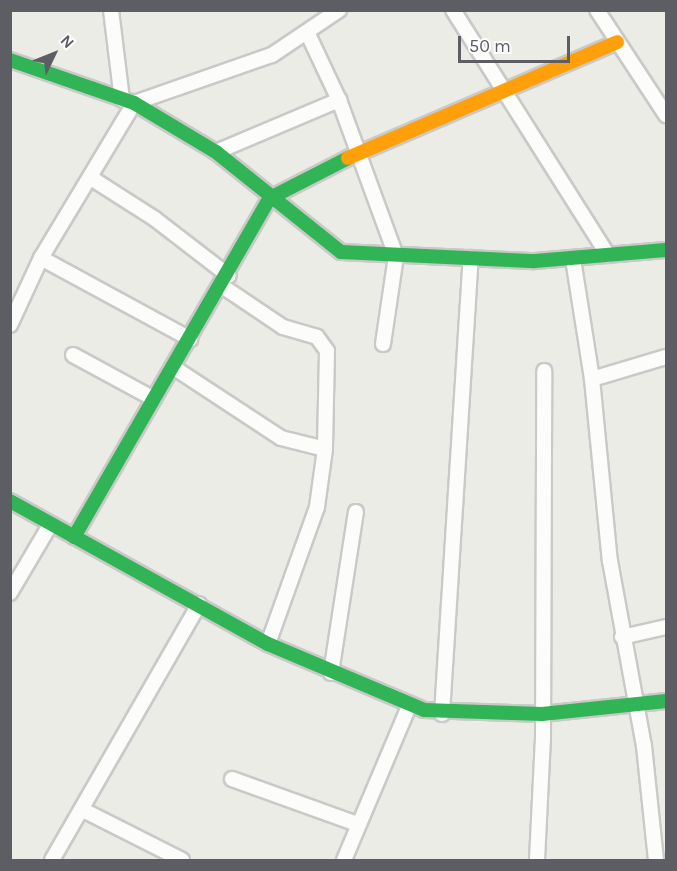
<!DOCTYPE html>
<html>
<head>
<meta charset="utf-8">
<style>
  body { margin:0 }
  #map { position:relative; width:677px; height:871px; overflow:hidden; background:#ecece6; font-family:Karla,sans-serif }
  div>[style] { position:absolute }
  .roads { filter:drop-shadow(2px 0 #c9cac8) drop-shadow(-2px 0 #c9cac8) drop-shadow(0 2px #c9cac8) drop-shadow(0 -2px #c9cac8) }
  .street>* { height:14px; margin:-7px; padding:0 7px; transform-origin:7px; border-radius:7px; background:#fcfcfb }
  .fast>* { height:14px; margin:-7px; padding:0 7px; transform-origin:7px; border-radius:7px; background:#30b455 }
  .slow>* { height:14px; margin:-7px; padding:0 7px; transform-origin:7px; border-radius:7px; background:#ff9f0a }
  span { translate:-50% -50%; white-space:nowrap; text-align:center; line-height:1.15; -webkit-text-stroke:4.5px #fff; paint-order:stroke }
  .frame { position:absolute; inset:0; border:12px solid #5c5e64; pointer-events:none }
  .north { position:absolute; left:24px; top:24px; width:60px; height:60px; -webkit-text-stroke:4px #fff; paint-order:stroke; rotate:47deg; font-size:16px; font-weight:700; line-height:24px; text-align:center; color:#5c5e64 }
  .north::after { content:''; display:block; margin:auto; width:21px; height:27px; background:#5c5e64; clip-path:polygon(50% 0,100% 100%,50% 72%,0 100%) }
  .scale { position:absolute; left:458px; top:36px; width:112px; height:27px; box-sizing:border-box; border:3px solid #5c5e64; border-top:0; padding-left:8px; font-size:18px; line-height:21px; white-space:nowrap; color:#5c5e64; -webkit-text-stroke:4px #fff; paint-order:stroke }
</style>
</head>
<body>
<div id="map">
  <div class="roads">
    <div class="street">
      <i style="left:111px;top:10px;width:90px;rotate:83deg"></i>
      <i style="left:453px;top:10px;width:290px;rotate:57.7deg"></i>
      <i style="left:597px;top:10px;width:126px;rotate:56.7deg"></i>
      <i style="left:307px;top:32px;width:75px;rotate:64.8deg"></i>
      <i style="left:339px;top:100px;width:166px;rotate:69.9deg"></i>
      <i style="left:396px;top:256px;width:89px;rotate:98.4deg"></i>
      <i style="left:216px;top:152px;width:134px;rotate:-22.9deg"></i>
      <i style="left:91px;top:178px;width:76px;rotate:32.6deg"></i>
      <i style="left:155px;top:219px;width:93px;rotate:37.6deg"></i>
      <i style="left:41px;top:258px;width:170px;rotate:28.5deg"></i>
      <i style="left:573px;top:259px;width:121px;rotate:81deg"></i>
      <i style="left:592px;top:379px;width:183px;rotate:84.4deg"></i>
      <i style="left:610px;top:561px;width:188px;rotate:79.6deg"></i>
      <i style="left:644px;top:746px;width:115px;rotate:84deg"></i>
      <i style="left:222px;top:286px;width:73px;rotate:33.9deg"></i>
      <i style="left:283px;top:327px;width:35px;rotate:16deg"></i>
      <i style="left:317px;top:337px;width:17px;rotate:54deg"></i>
      <i style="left:327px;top:351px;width:98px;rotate:91.2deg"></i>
      <i style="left:325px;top:449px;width:59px;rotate:97.9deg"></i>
      <i style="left:317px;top:507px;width:145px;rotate:109.7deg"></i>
      <i style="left:10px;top:325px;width:74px;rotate:-65.2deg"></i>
      <i style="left:41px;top:258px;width:181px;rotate:-59deg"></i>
      <i style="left:134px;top:103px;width:146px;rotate:-19.2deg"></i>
      <i style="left:272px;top:55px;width:81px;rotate:-33.9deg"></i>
      <i style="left:73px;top:355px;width:92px;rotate:28.5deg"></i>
      <i style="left:173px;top:367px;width:129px;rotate:33.3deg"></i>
      <i style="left:281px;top:438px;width:45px;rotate:14deg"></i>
      <i style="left:592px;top:379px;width:77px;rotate:-16.6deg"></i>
      <i style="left:10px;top:593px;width:79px;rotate:-59.5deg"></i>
      <i style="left:622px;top:637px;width:45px;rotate:-12.8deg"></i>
      <i style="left:331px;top:673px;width:163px;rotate:-81.2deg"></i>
      <i style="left:442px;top:714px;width:457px;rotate:-86.4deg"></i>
      <i style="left:232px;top:779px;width:133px;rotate:19.8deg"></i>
      <i style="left:83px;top:810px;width:111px;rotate:26.8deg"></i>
      <i style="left:52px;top:860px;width:295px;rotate:-60.1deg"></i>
      <i style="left:344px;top:860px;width:169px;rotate:-67.1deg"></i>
      <i style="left:537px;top:860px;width:121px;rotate:-87.2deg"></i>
      <i style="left:543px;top:739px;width:368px;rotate:-89.8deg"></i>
    </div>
    <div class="fast">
      <i style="left:10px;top:60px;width:131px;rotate:19.1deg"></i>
      <i style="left:134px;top:103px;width:96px;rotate:30.9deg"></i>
      <i style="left:216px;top:152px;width:160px;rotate:38.7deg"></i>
      <i style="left:341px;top:252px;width:194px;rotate:2.7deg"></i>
      <i style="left:535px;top:261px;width:131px;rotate:-4.8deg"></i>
      <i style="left:10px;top:501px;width:295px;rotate:29deg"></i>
      <i style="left:268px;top:644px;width:169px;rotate:22.9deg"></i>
      <i style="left:424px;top:710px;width:118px;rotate:1.9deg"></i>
      <i style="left:542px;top:714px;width:125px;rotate:-6deg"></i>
      <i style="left:74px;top:537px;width:392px;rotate:-60deg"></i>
      <i style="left:270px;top:198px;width:88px;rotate:-27.1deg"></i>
    </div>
    <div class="slow">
      <i style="left:348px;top:158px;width:293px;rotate:-23.3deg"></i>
    </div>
  </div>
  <div class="frame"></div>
  <div class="north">N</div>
  <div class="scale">50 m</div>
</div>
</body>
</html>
